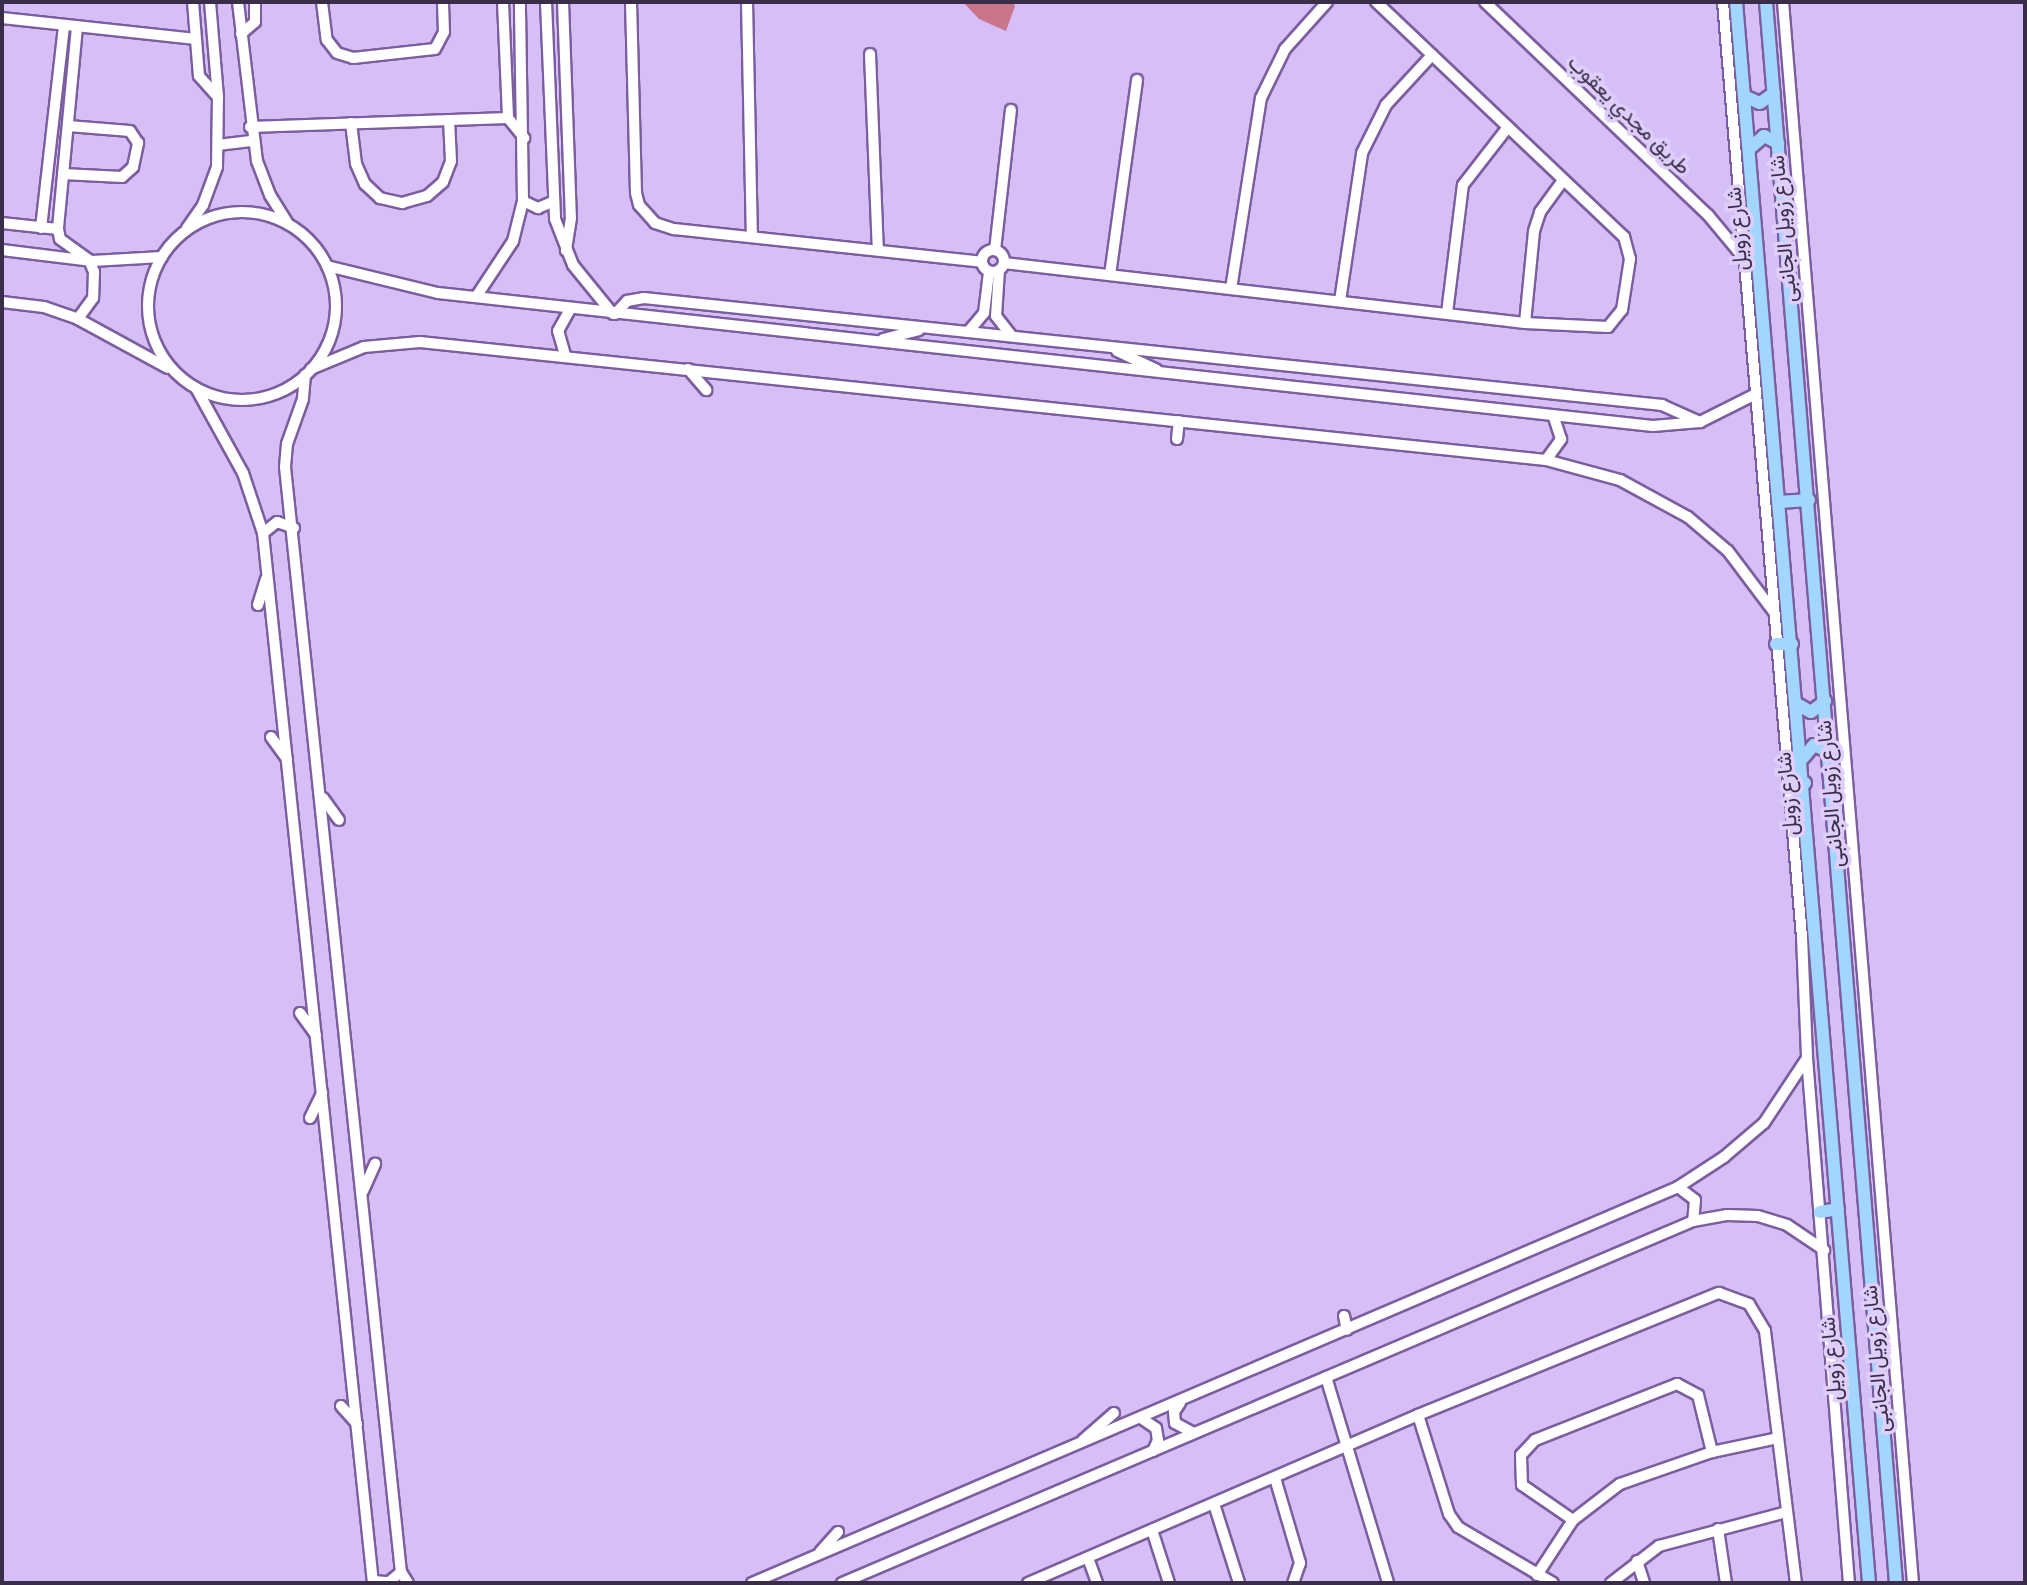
<!DOCTYPE html>
<html>
<head>
<meta charset="utf-8">
<style>
  body { margin:0 }
  #map { position:relative; width:2027px; height:1585px; overflow:hidden; background:#d6bef7; font-family:Manrope,Vazirmatn,sans-serif }
  div>[style] { position:absolute }
  .water>* { inset:0; background:#c9758a }
  .roads { filter:drop-shadow(2px 0 #7c5ea0) drop-shadow(-2px 0 #7c5ea0) drop-shadow(0 2px #7c5ea0) drop-shadow(0 -2px #7c5ea0) }
  .minor>* { height:10px; margin:-5px; padding:0 5px; transform-origin:5px; border-radius:5px; background:#fff }
  .minor>.ring { margin:-5px; padding:0; box-sizing:content-box; background:none; border:10px solid #fff; border-radius:50% }
  .major>* { height:12px; margin:-6px; padding:0 6px; transform-origin:6px; border-radius:6px; background:#a3d6fe }
  span { translate:-50% -50%; white-space:nowrap; text-align:center; line-height:1.15; -webkit-text-stroke:7px #e0cefa; paint-order:stroke }
  .street-label { font-size:21px; color:#3a2d4a }
  .frame { position:absolute; inset:0; border:4px solid #3a2d4a; pointer-events:none }
</style>
</head>
<body>
<div id="map">
  <div class="water">
    <i style="clip-path:polygon(963px 2px,1012px 2px,1015px 6px,1006px 31px,979px 19px)"></i>
  </div>
  <div class="roads">
    <div class="minor">
      <i style="left:193px;top:2px;width:74px;rotate:85.4deg"></i>
      <i style="left:199px;top:76px;width:28px;rotate:48deg"></i>
      <i style="left:238px;top:2px;width:160px;rotate:83.2deg"></i>
      <i style="left:257px;top:161px;width:36px;rotate:69deg"></i>
      <i style="left:270px;top:195px;width:32px;rotate:58deg"></i>
      <i style="left:322px;top:2px;width:38px;rotate:83deg"></i>
      <i style="left:327px;top:40px;width:16px;rotate:52deg"></i>
      <i style="left:337px;top:53px;width:17px;rotate:17deg"></i>
      <i style="left:353px;top:58px;width:82px;rotate:-6.3deg"></i>
      <i style="left:435px;top:49px;width:19px;rotate:-62deg"></i>
      <i style="left:444px;top:32px;width:30px;rotate:-92deg"></i>
      <i style="left:503px;top:2px;width:116px;rotate:87.5deg"></i>
      <i style="left:508px;top:118px;width:26px;rotate:51deg"></i>
      <i style="left:546px;top:2px;width:217px;rotate:87.6deg"></i>
      <i style="left:555px;top:219px;width:49px;rotate:68.6deg"></i>
      <i style="left:573px;top:265px;width:63px;rotate:50.8deg"></i>
      <i style="left:563px;top:2px;width:216px;rotate:87.9deg"></i>
      <i style="left:571px;top:218px;width:33px;rotate:99deg"></i>
      <i style="left:631px;top:2px;width:191px;rotate:88.5deg"></i>
      <i style="left:636px;top:193px;width:12px;rotate:76deg"></i>
      <i style="left:639px;top:205px;width:24px;rotate:48deg"></i>
      <i style="left:655px;top:223px;width:20px;rotate:18deg"></i>
      <i style="left:674px;top:229px;width:309px;rotate:6.1deg"></i>
      <i style="left:747px;top:2px;width:234px;rotate:88.8deg"></i>
      <i style="left:1485px;top:2px;width:308px;rotate:43.7deg"></i>
      <i style="left:1708px;top:215px;width:55px;rotate:50.2deg"></i>
      <i style="left:1723px;top:2px;width:938px;rotate:85.17deg"></i>
      <i style="left:1802px;top:937px;width:121px;rotate:87.6deg"></i>
      <i style="left:1807px;top:1058px;width:527px;rotate:85.43deg"></i>
      <i style="left:1783px;top:2px;width:1586px;rotate:85.3deg"></i>
      <i style="left:2px;top:18px;width:195px;rotate:6.2deg"></i>
      <i style="left:77px;top:27px;width:203px;rotate:95.4deg"></i>
      <i style="left:58px;top:229px;width:10px;rotate:79deg"></i>
      <i style="left:60px;top:239px;width:36px;rotate:36deg"></i>
      <i style="left:89px;top:260px;width:13px;rotate:67deg"></i>
      <i style="left:94px;top:272px;width:26px;rotate:92deg"></i>
      <i style="left:93px;top:298px;width:26px;rotate:126deg"></i>
      <i style="left:241px;top:34px;width:18px;rotate:-41deg"></i>
      <i style="left:255px;top:22px;width:20px;rotate:-90deg"></i>
      <i style="left:870px;top:54px;width:195px;rotate:87.7deg"></i>
      <i style="left:351px;top:123px;width:41px;rotate:83deg"></i>
      <i style="left:356px;top:164px;width:22px;rotate:66deg"></i>
      <i style="left:365px;top:184px;width:21px;rotate:43deg"></i>
      <i style="left:380px;top:198px;width:23px;rotate:13deg"></i>
      <i style="left:402px;top:203px;width:26px;rotate:-16deg"></i>
      <i style="left:427px;top:196px;width:21px;rotate:-41deg"></i>
      <i style="left:443px;top:182px;width:22px;rotate:-69deg"></i>
      <i style="left:451px;top:161px;width:41px;rotate:-92.8deg"></i>
      <i style="left:250px;top:127px;width:258px;rotate:-2deg"></i>
      <i style="left:218px;top:145px;width:35px;rotate:-7deg"></i>
      <i style="left:63px;top:174px;width:59px;rotate:2.9deg"></i>
      <i style="left:122px;top:177px;width:15px;rotate:-42deg"></i>
      <i style="left:133px;top:167px;width:25px;rotate:-78deg"></i>
      <i style="left:138px;top:143px;width:14px;rotate:-124deg"></i>
      <i style="left:130px;top:131px;width:62px;rotate:-175.4deg"></i>
      <i style="left:523px;top:201px;width:17px;rotate:25deg"></i>
      <i style="left:538px;top:208px;width:15px;rotate:-23deg"></i>
      <i class="ring" style="left:148px;top:212px;width:178px;height:178px"></i>
      <i style="left:2px;top:223px;width:56px;rotate:6.1deg"></i>
      <i style="left:41px;top:228px;width:204px;rotate:-83.5deg"></i>
      <i style="left:187px;top:228px;width:28px;rotate:-55deg"></i>
      <i style="left:203px;top:205px;width:40px;rotate:-69.8deg"></i>
      <i style="left:217px;top:167px;width:70px;rotate:-89.2deg"></i>
      <i style="left:218px;top:97px;width:95px;rotate:-94.8deg"></i>
      <i class="ring" style="left:982px;top:250px;width:12px;height:12px"></i>
      <i style="left:2px;top:250px;width:91px;rotate:7deg"></i>
      <i style="left:92px;top:261px;width:70px;rotate:-3.3deg"></i>
      <i style="left:995px;top:250px;width:141px;rotate:-83.5deg"></i>
      <i style="left:1004px;top:263px;width:524px;rotate:6.57deg"></i>
      <i style="left:1525px;top:323px;width:83px;rotate:2.8deg"></i>
      <i style="left:1608px;top:327px;width:22px;rotate:-51deg"></i>
      <i style="left:1622px;top:310px;width:52px;rotate:-81.1deg"></i>
      <i style="left:1630px;top:259px;width:23px;rotate:-105deg"></i>
      <i style="left:1624px;top:237px;width:342px;rotate:-136.5deg"></i>
      <i style="left:327px;top:266px;width:114px;rotate:13.7deg"></i>
      <i style="left:438px;top:293px;width:1222px;rotate:6.25deg"></i>
      <i style="left:1653px;top:426px;width:47px;rotate:-4.9deg"></i>
      <i style="left:1700px;top:422px;width:63px;rotate:-26.6deg"></i>
      <i style="left:999px;top:270px;width:46px;rotate:93.7deg"></i>
      <i style="left:996px;top:316px;width:24px;rotate:52deg"></i>
      <i style="left:1110px;top:275px;width:197px;rotate:-82.1deg"></i>
      <i style="left:1231px;top:289px;width:193px;rotate:-81.1deg"></i>
      <i style="left:1261px;top:98px;width:55px;rotate:-63.9deg"></i>
      <i style="left:1285px;top:49px;width:63px;rotate:-48.2deg"></i>
      <i style="left:476px;top:297px;width:67px;rotate:-56.5deg"></i>
      <i style="left:513px;top:241px;width:41px;rotate:-76deg"></i>
      <i style="left:523px;top:201px;width:199px;rotate:-90.9deg"></i>
      <i style="left:1340px;top:301px;width:150px;rotate:-81.5deg"></i>
      <i style="left:1362px;top:153px;width:54px;rotate:-63.4deg"></i>
      <i style="left:1386px;top:105px;width:68px;rotate:-47.4deg"></i>
      <i style="left:2px;top:302px;width:42px;rotate:6.8deg"></i>
      <i style="left:44px;top:307px;width:36px;rotate:19deg"></i>
      <i style="left:78px;top:319px;width:102px;rotate:28.6deg"></i>
      <i style="left:1447px;top:313px;width:129px;rotate:-82.9deg"></i>
      <i style="left:1463px;top:185px;width:73px;rotate:-52.2deg"></i>
      <i style="left:615px;top:314px;width:18px;rotate:-47deg"></i>
      <i style="left:627px;top:301px;width:17px;rotate:-10deg"></i>
      <i style="left:644px;top:298px;width:1024px;rotate:6deg"></i>
      <i style="left:1662px;top:405px;width:42px;rotate:24.1deg"></i>
      <i style="left:1525px;top:323px;width:92px;rotate:-84.4deg"></i>
      <i style="left:1534px;top:231px;width:20px;rotate:-72deg"></i>
      <i style="left:1540px;top:212px;width:39px;rotate:-54deg"></i>
      <i style="left:968px;top:332px;width:25px;rotate:-50deg"></i>
      <i style="left:984px;top:313px;width:41px;rotate:-83deg"></i>
      <i style="left:883px;top:339px;width:37px;rotate:-14deg"></i>
      <i style="left:1117px;top:351px;width:44px;rotate:25.4deg"></i>
      <i style="left:565px;top:355px;width:25px;rotate:-106deg"></i>
      <i style="left:558px;top:331px;width:25px;rotate:-61deg"></i>
      <i style="left:311px;top:369px;width:57px;rotate:-22.5deg"></i>
      <i style="left:364px;top:347px;width:56px;rotate:-5.1deg"></i>
      <i style="left:420px;top:342px;width:1132px;rotate:5.98deg"></i>
      <i style="left:1546px;top:460px;width:77px;rotate:15.1deg"></i>
      <i style="left:1620px;top:480px;width:77px;rotate:28.6deg"></i>
      <i style="left:1688px;top:517px;width:52px;rotate:40.4deg"></i>
      <i style="left:1728px;top:551px;width:76px;rotate:53deg"></i>
      <i style="left:688px;top:369px;width:28px;rotate:49deg"></i>
      <i style="left:305px;top:375px;width:24px;rotate:95deg"></i>
      <i style="left:303px;top:399px;width:48px;rotate:109.6deg"></i>
      <i style="left:287px;top:444px;width:23px;rotate:95deg"></i>
      <i style="left:285px;top:467px;width:1111px;rotate:84.01deg"></i>
      <i style="left:401px;top:1572px;width:13px;rotate:58deg"></i>
      <i style="left:196px;top:388px;width:97px;rotate:61.1deg"></i>
      <i style="left:243px;top:473px;width:63px;rotate:71.6deg"></i>
      <i style="left:263px;top:533px;width:1056px;rotate:84.02deg"></i>
      <i style="left:1177px;top:439px;width:18px;rotate:-84deg"></i>
      <i style="left:1546px;top:460px;width:26px;rotate:-54deg"></i>
      <i style="left:1561px;top:439px;width:25px;rotate:-108deg"></i>
      <i style="left:263px;top:533px;width:18px;rotate:-38deg"></i>
      <i style="left:277px;top:522px;width:18px;rotate:19deg"></i>
      <i style="left:258px;top:605px;width:27px;rotate:-73deg"></i>
      <i style="left:271px;top:737px;width:27px;rotate:54deg"></i>
      <i style="left:323px;top:798px;width:27px;rotate:54deg"></i>
      <i style="left:300px;top:1013px;width:27px;rotate:54deg"></i>
      <i style="left:310px;top:1118px;width:28px;rotate:-64deg"></i>
      <i style="left:1678px;top:1187px;width:21px;rotate:37deg"></i>
      <i style="left:1695px;top:1200px;width:21px;rotate:95deg"></i>
      <i style="left:363px;top:1191px;width:30px;rotate:-66deg"></i>
      <i style="left:1344px;top:1316px;width:14px;rotate:78deg"></i>
      <i style="left:1326px;top:1377px;width:215px;rotate:73.2deg"></i>
      <i style="left:1180px;top:1403px;width:11px;rotate:124deg"></i>
      <i style="left:1174px;top:1412px;width:11px;rotate:85deg"></i>
      <i style="left:1175px;top:1423px;width:21px;rotate:28deg"></i>
      <i style="left:341px;top:1406px;width:24px;rotate:48deg"></i>
      <i style="left:1418px;top:1415px;width:104px;rotate:72.6deg"></i>
      <i style="left:1449px;top:1514px;width:16px;rotate:55deg"></i>
      <i style="left:1458px;top:1527px;width:110px;rotate:30.5deg"></i>
      <i style="left:1141px;top:1418px;width:18px;rotate:34deg"></i>
      <i style="left:1156px;top:1428px;width:12px;rotate:81deg"></i>
      <i style="left:1158px;top:1440px;width:12px;rotate:114deg"></i>
      <i style="left:1083px;top:1440px;width:41px;rotate:-41.1deg"></i>
      <i style="left:1275px;top:1478px;width:89px;rotate:73.6deg"></i>
      <i style="left:1300px;top:1563px;width:21px;rotate:109deg"></i>
      <i style="left:1214px;top:1504px;width:83px;rotate:72.4deg"></i>
      <i style="left:1573px;top:1520px;width:62px;rotate:-145.5deg"></i>
      <i style="left:1522px;top:1485px;width:30px;rotate:-92deg"></i>
      <i style="left:1521px;top:1455px;width:21px;rotate:-47deg"></i>
      <i style="left:1535px;top:1440px;width:153px;rotate:-21.5deg"></i>
      <i style="left:1677px;top:1384px;width:24px;rotate:28deg"></i>
      <i style="left:1698px;top:1395px;width:59px;rotate:76.2deg"></i>
      <i style="left:1718px;top:1529px;width:55px;rotate:81.6deg"></i>
      <i style="left:1152px;top:1530px;width:56px;rotate:72.2deg"></i>
      <i style="left:820px;top:1552px;width:27px;rotate:-48deg"></i>
      <i style="left:1088px;top:1558px;width:27px;rotate:70deg"></i>
      <i style="left:1637px;top:1561px;width:23px;rotate:72deg"></i>
      <i style="left:1537px;top:1575px;width:66px;rotate:-56.8deg"></i>
      <i style="left:1573px;top:1520px;width:59px;rotate:-37.5deg"></i>
      <i style="left:1620px;top:1484px;width:97px;rotate:-19.2deg"></i>
      <i style="left:1712px;top:1452px;width:67px;rotate:-12deg"></i>
      <i style="left:373px;top:1581px;width:16px;rotate:4deg"></i>
      <i style="left:389px;top:1582px;width:16px;rotate:-40deg"></i>
      <i style="left:752px;top:1583px;width:1007px;rotate:-23.15deg"></i>
      <i style="left:1678px;top:1187px;width:55px;rotate:-33.1deg"></i>
      <i style="left:1724px;top:1157px;width:52px;rotate:-40.4deg"></i>
      <i style="left:1764px;top:1123px;width:78px;rotate:-56.5deg"></i>
      <i style="left:842px;top:1583px;width:925px;rotate:-23.04deg"></i>
      <i style="left:1693px;top:1221px;width:35px;rotate:-10deg"></i>
      <i style="left:1727px;top:1215px;width:31px;rotate:2deg"></i>
      <i style="left:1758px;top:1216px;width:30px;rotate:17deg"></i>
      <i style="left:1787px;top:1225px;width:45px;rotate:34deg"></i>
      <i style="left:1028px;top:1583px;width:425px;rotate:-23.3deg"></i>
      <i style="left:1418px;top:1415px;width:325px;rotate:-22.1deg"></i>
      <i style="left:1719px;top:1293px;width:32px;rotate:20deg"></i>
      <i style="left:1749px;top:1304px;width:31px;rotate:59deg"></i>
      <i style="left:1765px;top:1331px;width:254px;rotate:83deg"></i>
      <i style="left:1611px;top:1583px;width:61px;rotate:-37.6deg"></i>
      <i style="left:1659px;top:1546px;width:132px;rotate:-14.9deg"></i>
    </div>
    <div class="major">
      <i style="left:1736px;top:2px;width:1587px;rotate:85.19deg"></i>
      <i style="left:1766px;top:2px;width:1586px;rotate:85.3deg"></i>
      <i style="left:1744px;top:96px;width:17px;rotate:24deg"></i>
      <i style="left:1760px;top:103px;width:17px;rotate:-36deg"></i>
      <i style="left:1749px;top:149px;width:20px;rotate:-41deg"></i>
      <i style="left:1764px;top:136px;width:16px;rotate:27deg"></i>
      <i style="left:1779px;top:502px;width:30px;rotate:-4deg"></i>
      <i style="left:1776px;top:644px;width:16px"></i>
      <i style="left:1797px;top:704px;width:16px;rotate:30deg"></i>
      <i style="left:1811px;top:712px;width:18px;rotate:-38deg"></i>
      <i style="left:1803px;top:758px;width:17px;rotate:-50deg"></i>
      <i style="left:1814px;top:745px;width:17px;rotate:24deg"></i>
      <i style="left:1789px;top:783px;width:16px"></i>
      <i style="left:1820px;top:1212px;width:18px;rotate:-9deg"></i>
    </div>
  </div>
  <div class="street-label">
    <span style="left:1630px;top:114px;rotate:44deg">طريق مجدي يعقوب</span>
    <span style="left:1736px;top:229px;rotate:-95deg">شارع زويل</span>
    <span style="left:1782px;top:229px;rotate:-95deg">شارع زويل الجانبى</span>
    <span style="left:1786px;top:794px;rotate:-95deg">شارع زويل</span>
    <span style="left:1829px;top:794px;rotate:-95deg">شارع زويل الجانبى</span>
    <span style="left:1830px;top:1359px;rotate:-95deg">شارع زويل</span>
    <span style="left:1875px;top:1359px;rotate:-95deg">شارع زويل الجانبى</span>
  </div>
  <div class="frame"></div>
</div>
</body>
</html>
